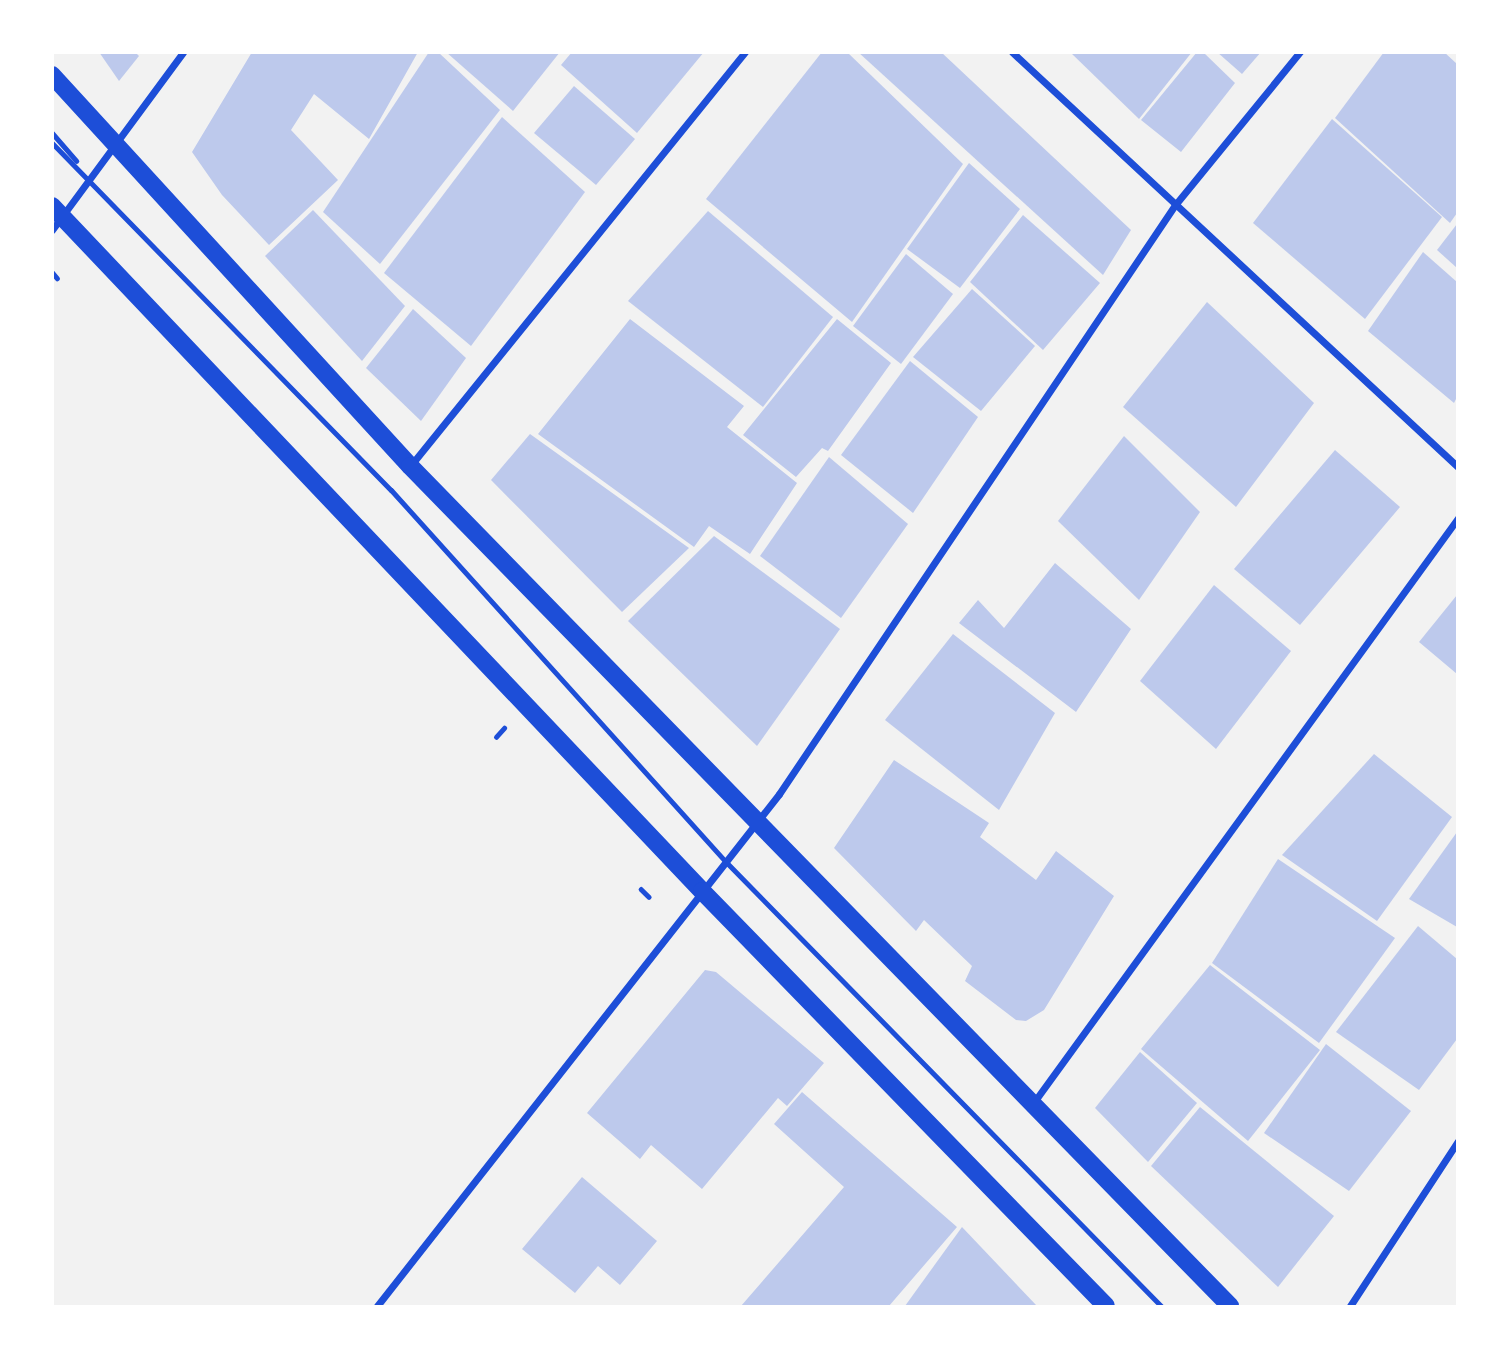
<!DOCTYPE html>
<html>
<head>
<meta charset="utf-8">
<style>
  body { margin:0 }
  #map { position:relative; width:1510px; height:1359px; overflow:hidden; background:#f2f2f2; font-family:"Crimson Pro",serif }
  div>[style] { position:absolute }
  .building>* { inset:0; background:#bdc9ec }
  .path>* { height:4.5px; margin:-2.25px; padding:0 2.25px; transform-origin:2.25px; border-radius:2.25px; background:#1d4ed8 }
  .service>* { height:5px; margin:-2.5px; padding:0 2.5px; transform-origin:2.5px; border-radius:2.5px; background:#1d4ed8 }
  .minor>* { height:7px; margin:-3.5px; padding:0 3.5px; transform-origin:3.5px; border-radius:3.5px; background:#1d4ed8 }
  .primary>* { height:18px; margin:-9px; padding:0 9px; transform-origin:9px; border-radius:9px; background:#1d4ed8 }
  span { translate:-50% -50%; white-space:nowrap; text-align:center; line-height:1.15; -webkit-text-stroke:5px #fff; paint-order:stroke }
  .frame { position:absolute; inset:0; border:54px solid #fff; pointer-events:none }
</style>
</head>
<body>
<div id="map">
  <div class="building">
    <i style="clip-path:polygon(99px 52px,135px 52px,139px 56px,119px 81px)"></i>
    <i style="clip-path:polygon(252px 52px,418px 52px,369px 139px,314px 94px,291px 130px,338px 180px,269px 245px,222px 195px,192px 152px)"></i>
    <i style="clip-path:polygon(429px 52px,438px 52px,500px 110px,380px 264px,323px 212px)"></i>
    <i style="clip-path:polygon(446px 52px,560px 52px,513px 111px)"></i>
    <i style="clip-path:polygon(572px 52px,704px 52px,637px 133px,561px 65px)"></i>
    <i style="clip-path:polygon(822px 52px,847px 52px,963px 164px,852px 322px,706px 199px)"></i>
    <i style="clip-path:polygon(858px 52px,941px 52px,1131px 230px,1103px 275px)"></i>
    <i style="clip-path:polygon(1070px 52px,1192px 52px,1139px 119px)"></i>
    <i style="clip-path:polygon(1197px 52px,1203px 52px,1235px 83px,1181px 152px,1141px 120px)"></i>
    <i style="clip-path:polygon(1217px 52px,1261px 52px,1242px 74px)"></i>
    <i style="clip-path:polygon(1384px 52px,1444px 52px,1457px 64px,1457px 213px,1450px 223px,1335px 118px)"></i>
    <i style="clip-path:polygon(574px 86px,635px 139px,596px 185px,534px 133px)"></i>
    <i style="clip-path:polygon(502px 117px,585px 192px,471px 346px,384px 273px)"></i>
    <i style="clip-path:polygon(1332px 119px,1442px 217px,1365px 319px,1253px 223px)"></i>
    <i style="clip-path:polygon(969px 163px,1020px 209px,960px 288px,907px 249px)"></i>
    <i style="clip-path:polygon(313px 210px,405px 306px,362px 361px,265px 256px)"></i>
    <i style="clip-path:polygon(708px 211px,833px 317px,763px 407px,628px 301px)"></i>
    <i style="clip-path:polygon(1023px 215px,1100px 283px,1043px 350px,970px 282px)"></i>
    <i style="clip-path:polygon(1457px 224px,1457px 268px,1437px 250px)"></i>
    <i style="clip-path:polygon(1423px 252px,1457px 282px,1457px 397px,1454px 403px,1368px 331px)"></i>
    <i style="clip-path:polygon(906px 254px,953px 294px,901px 364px,853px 326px)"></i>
    <i style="clip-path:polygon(972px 289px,1035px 346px,981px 411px,913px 357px)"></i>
    <i style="clip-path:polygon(1207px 302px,1314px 403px,1236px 507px,1123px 407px)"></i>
    <i style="clip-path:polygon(413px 309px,466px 358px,421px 421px,366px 368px)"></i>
    <i style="clip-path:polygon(630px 319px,744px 406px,727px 427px,797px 483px,750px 554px,709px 526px,694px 547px,538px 434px)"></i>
    <i style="clip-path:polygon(837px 319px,891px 363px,828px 451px,822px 448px,796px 477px,743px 435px)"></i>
    <i style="clip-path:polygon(910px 361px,978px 417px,913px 513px,841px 455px)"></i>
    <i style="clip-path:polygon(530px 434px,689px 548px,622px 612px,491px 480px)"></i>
    <i style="clip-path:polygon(1124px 436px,1200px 512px,1139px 600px,1058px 521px)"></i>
    <i style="clip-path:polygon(1335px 450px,1400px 507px,1300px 625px,1234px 569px)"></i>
    <i style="clip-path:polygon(829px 457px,908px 524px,841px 618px,760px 556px)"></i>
    <i style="clip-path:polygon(714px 536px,840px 629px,757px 746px,628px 621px)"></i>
    <i style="clip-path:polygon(1055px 563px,1131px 629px,1076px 712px,959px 623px,978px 600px,1004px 628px)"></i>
    <i style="clip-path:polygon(1214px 585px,1291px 651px,1216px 749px,1140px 681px)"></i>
    <i style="clip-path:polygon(1457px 595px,1457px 674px,1419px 642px)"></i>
    <i style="clip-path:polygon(953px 634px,1055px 713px,999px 810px,885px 720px)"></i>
    <i style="clip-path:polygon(1374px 754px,1452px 817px,1377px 921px,1282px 855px)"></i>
    <i style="clip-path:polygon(894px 760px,989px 823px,980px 837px,1036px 880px,1056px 851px,1114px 896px,1044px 1010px,1026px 1021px,1016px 1020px,965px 981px,972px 966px,924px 920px,916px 931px,834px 848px)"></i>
    <i style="clip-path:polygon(1457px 832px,1457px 927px,1409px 899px)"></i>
    <i style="clip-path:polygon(1278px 859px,1395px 938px,1319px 1043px,1212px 963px)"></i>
    <i style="clip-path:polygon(1418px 926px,1457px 959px,1457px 1039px,1419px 1090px,1336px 1032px)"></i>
    <i style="clip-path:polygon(1210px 965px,1320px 1050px,1248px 1141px,1141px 1049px)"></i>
    <i style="clip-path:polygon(705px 970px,716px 972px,824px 1063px,787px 1106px,778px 1098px,702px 1189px,651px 1145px,640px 1159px,587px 1113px)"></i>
    <i style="clip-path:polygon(1326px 1044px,1411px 1111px,1349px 1191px,1264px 1133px)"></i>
    <i style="clip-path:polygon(1140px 1052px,1197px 1103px,1148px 1162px,1095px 1108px)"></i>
    <i style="clip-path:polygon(802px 1092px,957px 1227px,889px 1306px,741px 1306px,844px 1187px,774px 1124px)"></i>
    <i style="clip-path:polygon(1200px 1107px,1334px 1216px,1278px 1287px,1151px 1166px)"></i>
    <i style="clip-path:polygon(582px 1177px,657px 1241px,620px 1285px,598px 1266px,575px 1293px,522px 1249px)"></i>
    <i style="clip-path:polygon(962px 1227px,1037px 1306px,905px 1306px)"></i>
  </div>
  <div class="path">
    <i style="left:52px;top:272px;width:8px;rotate:50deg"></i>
    <i style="left:496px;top:737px;width:12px;rotate:-48deg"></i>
    <i style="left:641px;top:889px;width:11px;rotate:45deg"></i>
  </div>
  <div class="service">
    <i style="left:52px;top:133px;width:37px;rotate:49deg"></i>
    <i style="left:52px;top:143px;width:485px;rotate:45.7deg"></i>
    <i style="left:391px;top:490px;width:501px;rotate:48deg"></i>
    <i style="left:726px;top:862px;width:622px;rotate:45.59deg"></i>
  </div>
  <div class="minor">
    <i style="left:1012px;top:52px;width:609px;rotate:42.94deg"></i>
    <i style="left:52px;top:230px;width:221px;rotate:-53.6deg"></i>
    <i style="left:411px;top:465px;width:531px;rotate:-51.04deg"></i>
    <i style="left:1034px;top:1102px;width:722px;rotate:-54.02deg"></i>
    <i style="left:377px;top:1306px;width:651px;rotate:-51.86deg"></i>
    <i style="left:779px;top:794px;width:710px;rotate:-56.09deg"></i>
    <i style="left:1175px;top:205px;width:198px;rotate:-50.8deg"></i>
    <i style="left:1350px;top:1306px;width:197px;rotate:-56.8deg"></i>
  </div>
  <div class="primary">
    <i style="left:52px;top:75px;width:530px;rotate:47.52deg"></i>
    <i style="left:410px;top:466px;width:1174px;rotate:45.69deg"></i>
    <i style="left:52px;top:206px;width:944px;rotate:46.5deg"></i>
    <i style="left:702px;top:891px;width:579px;rotate:45.77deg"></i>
  </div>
  <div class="frame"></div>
</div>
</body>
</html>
